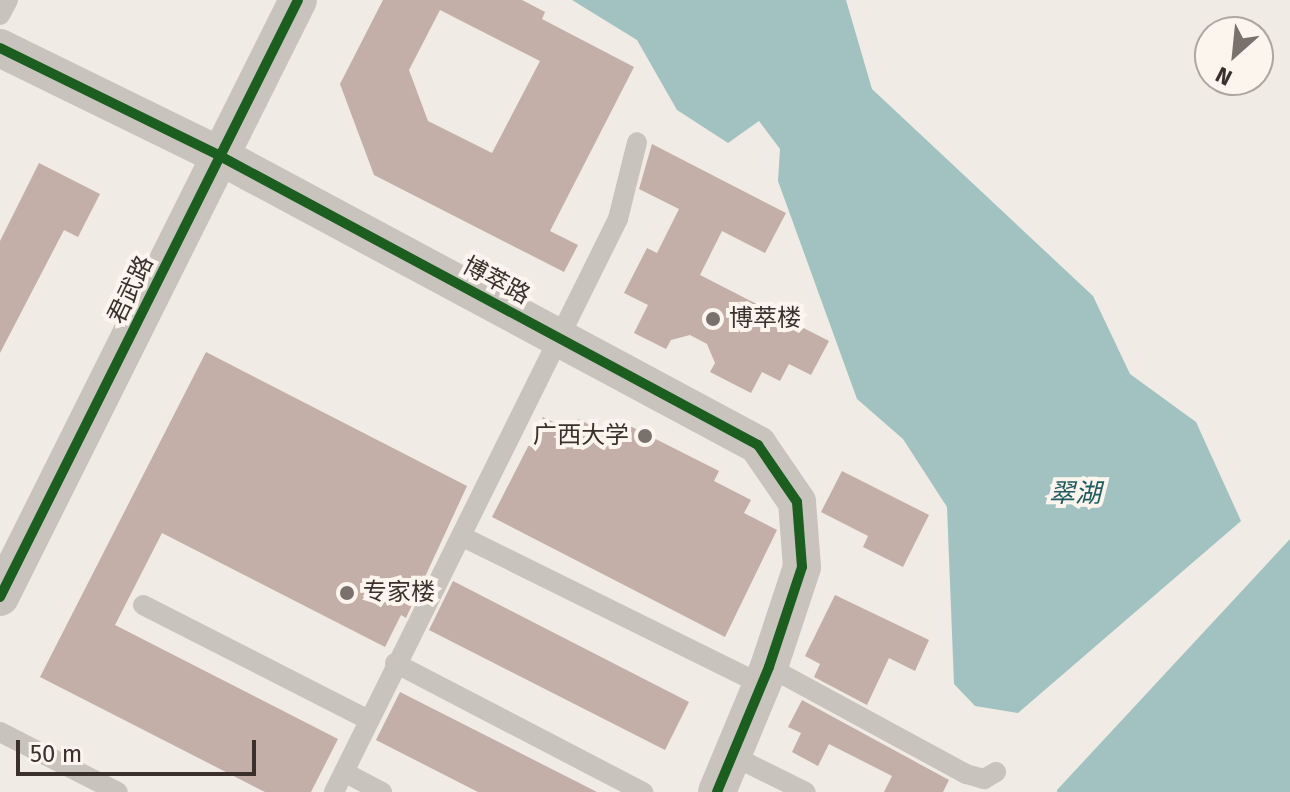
<!DOCTYPE html>
<html>
<head>
<meta charset="utf-8">
<style>
  body { margin:0 }
  #map { position:relative; width:1290px; height:792px; overflow:hidden; background:#f0ebe5; font-family:"Fira Sans","Noto Sans SC",sans-serif }
  div>[style] { position:absolute }
  .water>* { inset:0; background:#a1c2c1 }
  .building>* { inset:0; background:#c3afa7 }
  .service>* { height:20px; margin:-10px; padding:0 10px; transform-origin:10px; border-radius:10px; background:#c9c3be }
  .minor>* { height:38px; margin:-19px; padding:0 19px; transform-origin:19px; border-radius:19px; background:#c9c3be }
  .cycleway>* { height:10px; margin:-5px; padding:0 5px; transform-origin:5px; border-radius:5px; background:#1b5e20 }
  .dots>* { width:22px; height:22px; translate:-50% -50%; box-sizing:border-box; border:4px solid #fbf5ee; border-radius:50% }
  span { translate:-50% -50%; white-space:nowrap; text-align:center; line-height:1.15; -webkit-text-stroke:8px #fbf5ee; paint-order:stroke }
  .street-label { font-size:24px; color:#3b302b }
  .poi-label { font-size:24px; color:#3b302b }
  .left { translate:0 -50%; text-align:left }
  .right { translate:-100% -50%; text-align:right }
  .water-label { font-size:26px; color:#1f5a5e; font-style:italic }
  .north { position:absolute; left:1194px; top:16px; width:80px; height:80px; box-sizing:border-box; background:#fbf5ee; border:2px solid #aea6a0; border-radius:50%; rotate:207deg; font-size:22px; font-weight:700; line-height:32px; text-align:center; color:#3b302b }
  .north::after { content:''; display:block; margin:auto; width:28px; height:36px; background:#7a716c; clip-path:polygon(50% 0,100% 100%,50% 72%,0 100%) }
  .scale { position:absolute; left:16px; top:740px; width:240px; height:36px; box-sizing:border-box; border:4px solid #3b302b; border-top:0; padding-left:10px; font-size:24px; line-height:28px; white-space:nowrap; color:#3b302b; -webkit-text-stroke:6px #fbf5ee; paint-order:stroke }
</style>
</head>
<body>
<div id="map">
  <div class="water">
    <i style="clip-path:polygon(572px 0,846px 0,872px 89px,1093px 296px,1130px 374px,1196px 422px,1241px 521px,1018px 713px,975px 706px,954px 684px,947px 507px,903px 439px,857px 399px,778px 181px,780px 149px,759px 121px,728px 143px,677px 110px,637px 40px)"></i>
    <i style="clip-path:polygon(1290px 539px,1290px 792px,1057px 792px,1057px 790px)"></i>
  </div>
  <div class="building">
    <i style="clip-path:polygon(evenodd,383px 0,522px 0,545px 12px,542px 19px,634px 67px,550px 231px,578px 245px,564px 272px,374px 175px,340px 84px,383px 0,440px 10px,540px 61px,492px 153px,428px 121px,409px 70px,440px 10px)"></i>
    <i style="clip-path:polygon(652px 144px,786px 213px,765px 253px,722px 231px,700px 275px,829px 341px,811px 375px,789px 364px,780px 381px,762px 372px,751px 393px,710px 372px,715px 363px,707px 344px,690px 335px,671px 340px,666px 349px,634px 333px,648px 305px,624px 293px,647px 248px,657px 253px,679px 209px,639px 189px)"></i>
    <i style="clip-path:polygon(39px 163px,100px 194px,78px 237px,64px 230px,0 353px,0 241px)"></i>
    <i style="clip-path:polygon(206px 352px,467px 486px,406px 618px,401px 615px,385px 647px,162px 533px,115px 625px,338px 739px,311px 792px,265px 792px,40px 677px)"></i>
    <i style="clip-path:polygon(543px 417px,572px 431px,578px 419px,612px 436px,620px 421px,719px 471px,714px 481px,751px 500px,744px 513px,777px 530px,725px 637px,492px 517px)"></i>
    <i style="clip-path:polygon(842px 471px,929px 515px,903px 567px,863px 547px,868px 536px,821px 512px)"></i>
    <i style="clip-path:polygon(453px 581px,689px 702px,665px 750px,429px 630px)"></i>
    <i style="clip-path:polygon(835px 595px,929px 640px,915px 671px,889px 658px,867px 705px,814px 677px,820px 664px,805px 656px)"></i>
    <i style="clip-path:polygon(400px 692px,597px 792px,478px 792px,376px 740px)"></i>
    <i style="clip-path:polygon(802px 700px,949px 780px,943px 792px,884px 792px,892px 776px,829px 744px,818px 766px,792px 752px,801px 733px,788px 727px)"></i>
  </div>
  <div class="service">
    <i style="left:0;top:15px;width:17px;rotate:-62deg"></i>
    <i style="left:461px;top:536px;width:337px;rotate:26.3deg"></i>
    <i style="left:143px;top:605px;width:254px;rotate:27deg"></i>
    <i style="left:395px;top:663px;width:280px;rotate:27.5deg"></i>
    <i style="left:769px;top:667px;width:224px;rotate:28.5deg"></i>
    <i style="left:966px;top:774px;width:19px;rotate:16deg"></i>
    <i style="left:984px;top:779px;width:14px;rotate:-30deg"></i>
    <i style="left:0;top:732px;width:132px;rotate:27deg"></i>
    <i style="left:733px;top:756px;width:81px;rotate:26.3deg"></i>
    <i style="left:344px;top:772px;width:43px;rotate:27.8deg"></i>
    <i style="left:334px;top:792px;width:640px;rotate:-63.64deg"></i>
    <i style="left:618px;top:219px;width:79px;rotate:-76.1deg"></i>
  </div>
  <div class="minor">
    <i style="left:0;top:48px;width:245px;rotate:26.1deg"></i>
    <i style="left:220px;top:156px;width:611px;rotate:28.24deg"></i>
    <i style="left:758px;top:445px;width:69px;rotate:55.6deg"></i>
    <i style="left:797px;top:502px;width:65px;rotate:85.6deg"></i>
    <i style="left:802px;top:567px;width:105px;rotate:108.3deg"></i>
    <i style="left:769px;top:667px;width:135px;rotate:112.6deg"></i>
    <i style="left:0;top:597px;width:667px;rotate:-63.47deg"></i>
  </div>
  <div class="cycleway">
    <i style="left:0;top:48px;width:245px;rotate:26.1deg"></i>
    <i style="left:220px;top:156px;width:611px;rotate:28.24deg"></i>
    <i style="left:758px;top:445px;width:69px;rotate:55.6deg"></i>
    <i style="left:797px;top:502px;width:65px;rotate:85.6deg"></i>
    <i style="left:802px;top:567px;width:105px;rotate:108.3deg"></i>
    <i style="left:769px;top:667px;width:135px;rotate:112.6deg"></i>
    <i style="left:0;top:597px;width:667px;rotate:-63.47deg"></i>
  </div>
  <div class="dots">
    <i style="left:713px;top:319px;background:#7a716c"></i>
    <i style="left:645px;top:436px;background:#7a716c"></i>
    <i style="left:347px;top:593px;background:#7a716c"></i>
  </div>
  <div class="street-label">
    <span style="left:496px;top:281px;rotate:28deg">博萃路</span>
    <span style="left:131px;top:290px;rotate:-64deg">君武路</span>
  </div>
  <div class="poi-label">
    <span class="left" style="left:729px;top:319px">博萃楼</span>
    <span class="right" style="left:629px;top:436px">广西大学</span>
    <span class="left" style="left:363px;top:593px">专家楼</span>
  </div>
  <div class="water-label">
    <span style="left:1075px;top:494px">翠湖</span>
  </div>
  <div class="north">N</div>
  <div class="scale">50 m</div>
</div>
</body>
</html>
